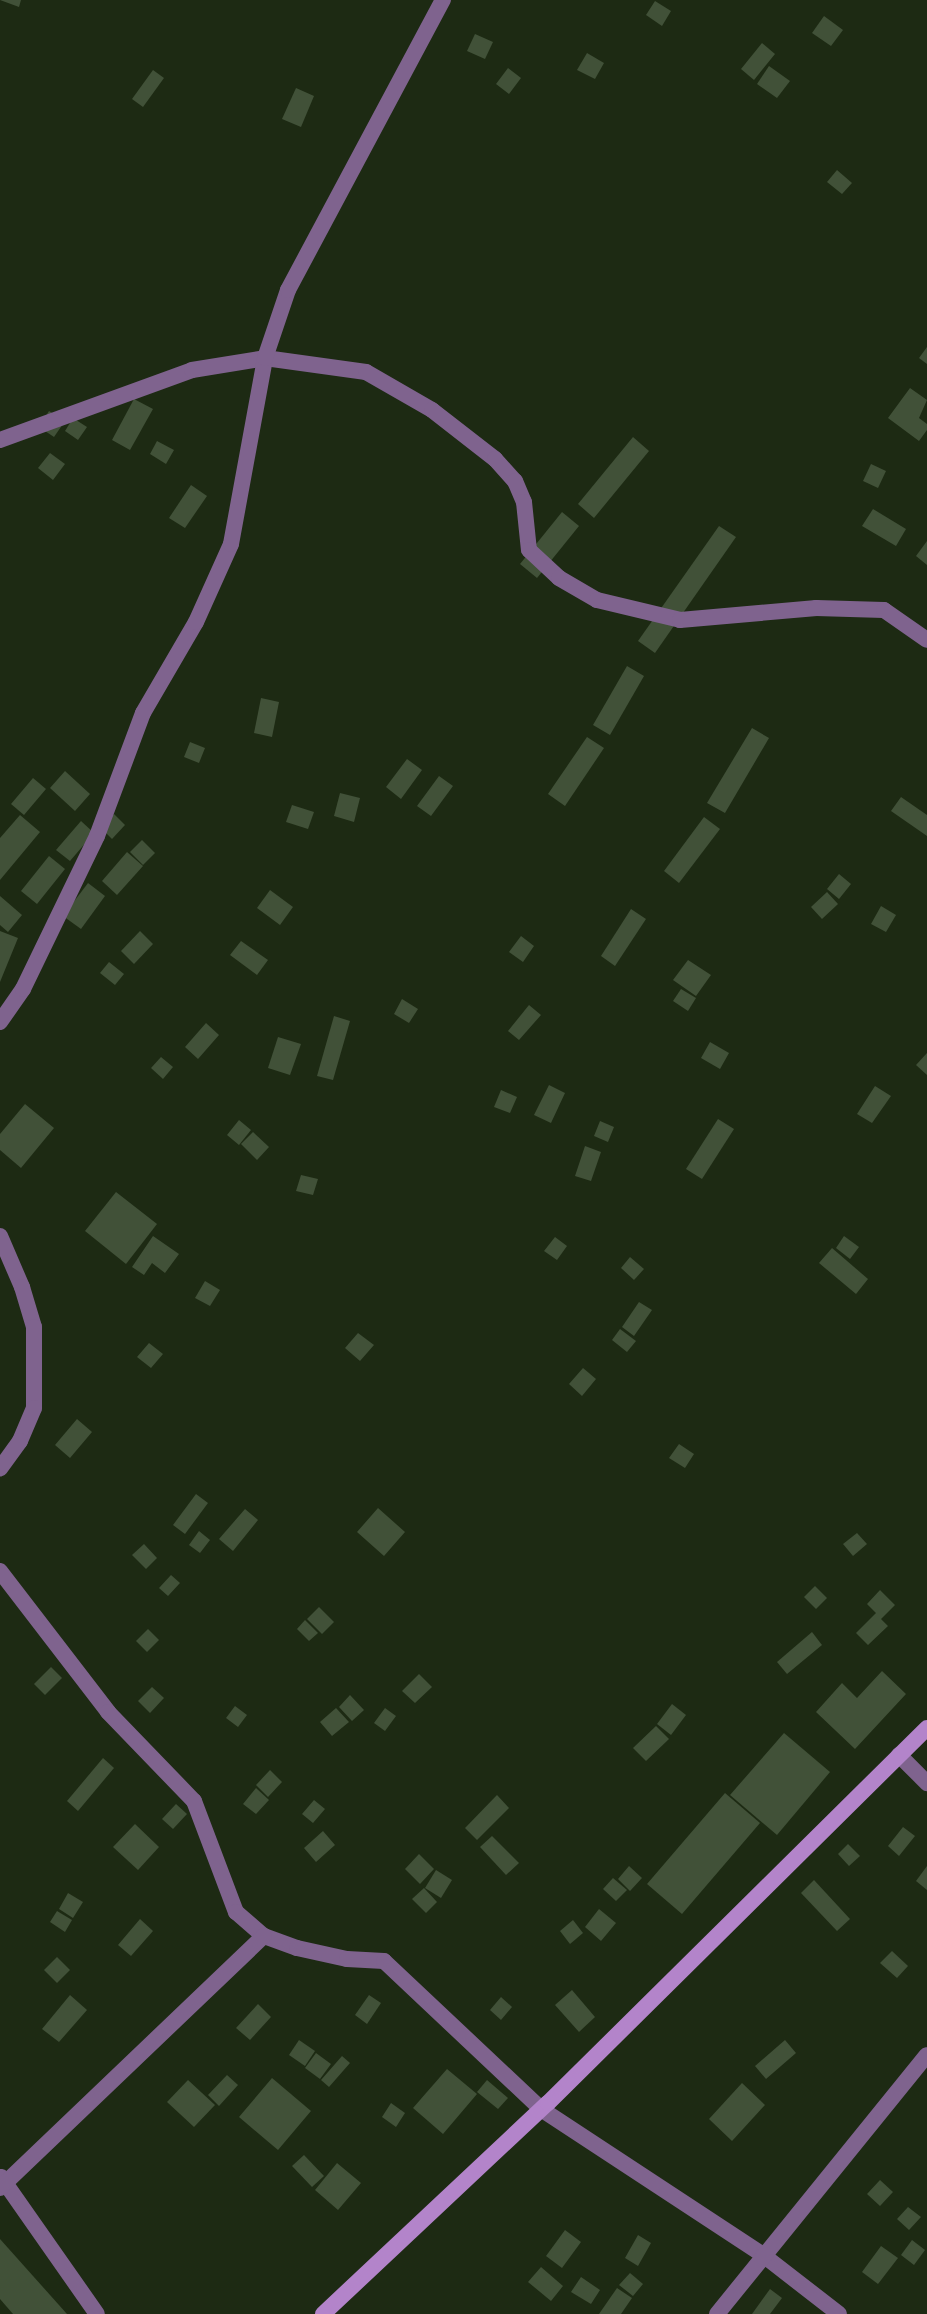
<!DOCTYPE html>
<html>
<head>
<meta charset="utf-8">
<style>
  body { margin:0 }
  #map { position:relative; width:927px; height:2314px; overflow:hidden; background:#1d2a13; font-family:"Open Sans",sans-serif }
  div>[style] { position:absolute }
  .building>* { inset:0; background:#415138 }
  .street>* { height:16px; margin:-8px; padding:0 8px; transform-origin:8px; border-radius:8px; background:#7f638e }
  .secondary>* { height:16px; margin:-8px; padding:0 8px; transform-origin:8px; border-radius:8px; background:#b384ca }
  span { translate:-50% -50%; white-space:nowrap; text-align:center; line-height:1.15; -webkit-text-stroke:6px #0b1107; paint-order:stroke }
</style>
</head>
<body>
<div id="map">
  <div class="building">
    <i style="clip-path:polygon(0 0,21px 0,19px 7px)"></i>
    <i style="clip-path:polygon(655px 1px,671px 11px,662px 26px,646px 15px)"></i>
    <i style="clip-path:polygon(824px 16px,843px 30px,831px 46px,812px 33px)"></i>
    <i style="clip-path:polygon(475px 34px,493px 42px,485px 59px,467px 51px)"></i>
    <i style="clip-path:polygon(762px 43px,775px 54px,754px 80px,741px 69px)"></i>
    <i style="clip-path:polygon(587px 53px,604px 63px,595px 79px,577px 70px)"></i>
    <i style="clip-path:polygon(769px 66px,790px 81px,777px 98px,757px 84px)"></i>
    <i style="clip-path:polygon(508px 68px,521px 78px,509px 94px,496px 84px)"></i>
    <i style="clip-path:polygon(153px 70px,164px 78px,143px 107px,132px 99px)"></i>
    <i style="clip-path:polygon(296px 88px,314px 96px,301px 127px,282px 119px)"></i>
    <i style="clip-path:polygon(837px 170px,852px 183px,842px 194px,827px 182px)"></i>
    <i style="clip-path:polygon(927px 347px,927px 364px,919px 358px)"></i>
    <i style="clip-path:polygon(910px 388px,927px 400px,919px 418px,927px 424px,927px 430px,919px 441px,888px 418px)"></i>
    <i style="clip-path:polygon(134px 399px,153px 409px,130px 450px,112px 440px)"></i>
    <i style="clip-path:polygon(49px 411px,65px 421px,54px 437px,39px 427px)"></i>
    <i style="clip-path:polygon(73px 418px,87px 427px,78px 440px,65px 431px)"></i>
    <i style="clip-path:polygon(633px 437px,649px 451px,594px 518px,578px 504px)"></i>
    <i style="clip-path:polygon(157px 441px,174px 450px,166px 464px,150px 454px)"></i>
    <i style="clip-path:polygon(50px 453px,65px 464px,53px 480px,38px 468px)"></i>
    <i style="clip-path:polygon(871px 464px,886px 471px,878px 488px,863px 481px)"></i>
    <i style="clip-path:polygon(191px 485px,207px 496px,185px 528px,169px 518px)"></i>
    <i style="clip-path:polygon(873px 509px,906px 529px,896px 546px,862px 526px)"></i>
    <i style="clip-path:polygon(562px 512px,579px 526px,537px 578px,520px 564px)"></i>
    <i style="clip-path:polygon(719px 526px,736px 537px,655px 653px,638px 641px)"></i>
    <i style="clip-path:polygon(927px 541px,927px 565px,916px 556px)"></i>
    <i style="clip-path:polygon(627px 666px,644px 676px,610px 735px,593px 725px)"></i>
    <i style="clip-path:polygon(261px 698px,279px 702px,272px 737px,254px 733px)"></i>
    <i style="clip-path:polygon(752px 728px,769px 738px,725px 813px,707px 803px)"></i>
    <i style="clip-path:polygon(587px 737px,604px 748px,565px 806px,548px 794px)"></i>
    <i style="clip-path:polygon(190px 742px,205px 748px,199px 763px,184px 757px)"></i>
    <i style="clip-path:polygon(407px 759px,422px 770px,401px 799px,386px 787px)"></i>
    <i style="clip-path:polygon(65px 771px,90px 794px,75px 811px,50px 788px)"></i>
    <i style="clip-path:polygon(439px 776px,453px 786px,431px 816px,417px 806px)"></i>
    <i style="clip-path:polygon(33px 778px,46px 789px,24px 815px,11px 804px)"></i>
    <i style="clip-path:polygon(340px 793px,360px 798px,354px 822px,334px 816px)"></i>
    <i style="clip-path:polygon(901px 797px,927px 815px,927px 836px,891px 811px)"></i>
    <i style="clip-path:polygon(292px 805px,314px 812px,308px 829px,286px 822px)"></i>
    <i style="clip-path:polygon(114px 814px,125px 825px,112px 839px,101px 828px)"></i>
    <i style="clip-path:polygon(20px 815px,40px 832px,0 880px,0 838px)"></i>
    <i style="clip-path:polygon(704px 817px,720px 829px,679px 883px,664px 871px)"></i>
    <i style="clip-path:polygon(81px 821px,94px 833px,70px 861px,56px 850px)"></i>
    <i style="clip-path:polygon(142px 840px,155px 853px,143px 865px,130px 852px)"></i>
    <i style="clip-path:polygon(127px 852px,143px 866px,117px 895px,102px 881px)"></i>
    <i style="clip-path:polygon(49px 856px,65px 869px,37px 904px,21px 891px)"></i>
    <i style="clip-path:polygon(839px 874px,851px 884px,839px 899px,827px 889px)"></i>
    <i style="clip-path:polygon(88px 883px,105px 896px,81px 929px,63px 916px)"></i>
    <i style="clip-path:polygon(270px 890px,293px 907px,280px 925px,257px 908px)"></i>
    <i style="clip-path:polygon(827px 892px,838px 904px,822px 919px,811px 907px)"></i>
    <i style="clip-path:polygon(0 896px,22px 915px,8px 932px,0 925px)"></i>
    <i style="clip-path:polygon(881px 906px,896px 915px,886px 932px,871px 924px)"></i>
    <i style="clip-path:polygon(631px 909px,646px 919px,615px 966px,601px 956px)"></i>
    <i style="clip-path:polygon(0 931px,18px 938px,0 982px)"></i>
    <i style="clip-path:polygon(140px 931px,153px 944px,134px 964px,121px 951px)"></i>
    <i style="clip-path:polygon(521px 936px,534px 946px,523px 962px,509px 952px)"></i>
    <i style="clip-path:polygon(241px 941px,268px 960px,257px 975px,230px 955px)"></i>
    <i style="clip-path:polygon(688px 960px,711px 975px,696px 996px,673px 980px)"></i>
    <i style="clip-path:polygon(109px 962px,124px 974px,115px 985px,100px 973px)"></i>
    <i style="clip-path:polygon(681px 989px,696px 998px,688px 1011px,673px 1001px)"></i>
    <i style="clip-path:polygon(402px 999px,418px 1009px,409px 1023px,394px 1014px)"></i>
    <i style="clip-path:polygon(529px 1005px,541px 1015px,519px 1040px,508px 1031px)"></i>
    <i style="clip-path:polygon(334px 1016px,350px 1021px,333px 1080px,317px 1076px)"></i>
    <i style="clip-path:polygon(206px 1023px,219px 1035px,198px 1059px,185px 1047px)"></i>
    <i style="clip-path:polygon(278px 1037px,301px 1044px,290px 1075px,268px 1068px)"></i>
    <i style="clip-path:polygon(710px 1042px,729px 1053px,720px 1069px,701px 1058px)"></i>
    <i style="clip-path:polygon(927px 1053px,927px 1075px,916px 1065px)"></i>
    <i style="clip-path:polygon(161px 1057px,173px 1067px,163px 1079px,151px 1068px)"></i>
    <i style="clip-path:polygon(549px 1085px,565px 1093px,551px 1123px,534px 1115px)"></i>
    <i style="clip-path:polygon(875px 1086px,891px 1096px,872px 1123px,857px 1114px)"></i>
    <i style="clip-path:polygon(501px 1090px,517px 1097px,510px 1113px,494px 1107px)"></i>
    <i style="clip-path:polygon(25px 1104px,54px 1128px,21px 1168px,0 1150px,0 1134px)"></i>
    <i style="clip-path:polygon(718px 1119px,734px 1129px,702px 1179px,686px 1169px)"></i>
    <i style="clip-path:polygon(239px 1120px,251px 1130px,239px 1145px,227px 1135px)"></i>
    <i style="clip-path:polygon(600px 1121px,614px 1127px,608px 1142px,594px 1136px)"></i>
    <i style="clip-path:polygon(253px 1132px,269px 1147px,257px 1160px,241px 1144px)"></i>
    <i style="clip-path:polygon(585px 1146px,601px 1152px,591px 1181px,575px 1176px)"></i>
    <i style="clip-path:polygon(301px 1175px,318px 1179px,313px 1195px,296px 1191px)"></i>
    <i style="clip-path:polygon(116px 1192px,157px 1224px,126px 1264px,85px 1231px)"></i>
    <i style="clip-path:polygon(153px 1236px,179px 1254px,165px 1273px,152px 1263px,144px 1275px,132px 1267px)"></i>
    <i style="clip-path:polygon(844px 1236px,859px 1247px,850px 1259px,836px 1248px)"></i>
    <i style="clip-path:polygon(555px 1237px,567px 1246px,557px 1260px,544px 1251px)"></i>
    <i style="clip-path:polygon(832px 1248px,868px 1279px,856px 1294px,819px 1263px)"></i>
    <i style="clip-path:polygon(630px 1257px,644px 1269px,634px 1280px,621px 1268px)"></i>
    <i style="clip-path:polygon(205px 1281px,220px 1290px,210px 1306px,195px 1298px)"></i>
    <i style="clip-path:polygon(639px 1302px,652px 1310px,634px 1336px,622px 1327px)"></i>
    <i style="clip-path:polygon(620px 1329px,636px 1341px,627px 1352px,612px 1340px)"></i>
    <i style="clip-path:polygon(358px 1333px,374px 1345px,360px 1361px,345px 1348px)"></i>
    <i style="clip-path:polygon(149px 1343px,163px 1354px,151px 1368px,137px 1357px)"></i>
    <i style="clip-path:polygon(583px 1368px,596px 1379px,582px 1396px,569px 1384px)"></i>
    <i style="clip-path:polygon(77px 1419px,92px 1432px,70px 1458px,55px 1445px)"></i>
    <i style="clip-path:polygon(679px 1444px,694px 1454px,685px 1468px,669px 1458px)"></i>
    <i style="clip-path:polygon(196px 1494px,208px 1503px,185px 1534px,173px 1525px)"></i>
    <i style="clip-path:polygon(378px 1508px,405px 1532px,384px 1556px,357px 1532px)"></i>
    <i style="clip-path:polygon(245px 1509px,258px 1520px,233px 1551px,219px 1539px)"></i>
    <i style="clip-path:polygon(199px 1531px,210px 1540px,200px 1553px,189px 1545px)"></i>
    <i style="clip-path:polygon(857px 1533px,867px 1544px,853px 1556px,843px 1544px)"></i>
    <i style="clip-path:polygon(144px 1544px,157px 1558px,146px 1569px,132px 1555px)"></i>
    <i style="clip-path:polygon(171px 1575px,180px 1583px,168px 1596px,159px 1588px)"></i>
    <i style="clip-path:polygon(815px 1586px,827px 1598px,816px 1609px,804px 1597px)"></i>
    <i style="clip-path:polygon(880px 1590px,895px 1605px,881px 1619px,888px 1626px,868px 1645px,856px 1633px,876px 1613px,867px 1604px)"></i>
    <i style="clip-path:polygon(319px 1607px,334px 1622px,322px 1634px,307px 1619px)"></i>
    <i style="clip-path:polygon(305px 1620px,318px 1633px,309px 1641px,297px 1629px)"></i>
    <i style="clip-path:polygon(148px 1629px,159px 1640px,147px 1652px,136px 1641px)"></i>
    <i style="clip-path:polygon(812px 1632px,822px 1645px,787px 1674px,777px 1662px)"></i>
    <i style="clip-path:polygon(51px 1667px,62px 1678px,45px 1695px,34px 1684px)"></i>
    <i style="clip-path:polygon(882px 1671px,906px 1694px,855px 1749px,816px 1712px,842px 1683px,857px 1698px)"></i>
    <i style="clip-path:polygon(419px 1674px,432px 1687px,415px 1703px,402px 1691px)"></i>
    <i style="clip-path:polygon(152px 1687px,164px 1698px,150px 1713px,138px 1701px)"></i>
    <i style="clip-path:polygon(350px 1695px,364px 1710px,352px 1721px,339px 1707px)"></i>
    <i style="clip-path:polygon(672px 1704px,686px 1715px,671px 1735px,657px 1724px)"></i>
    <i style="clip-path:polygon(235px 1706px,247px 1715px,238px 1727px,226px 1718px)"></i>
    <i style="clip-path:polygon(336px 1708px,349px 1722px,332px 1736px,320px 1722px)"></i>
    <i style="clip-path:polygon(385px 1708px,396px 1716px,385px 1731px,374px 1723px)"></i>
    <i style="clip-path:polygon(656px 1726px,669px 1739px,646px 1761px,633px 1748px)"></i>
    <i style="clip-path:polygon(784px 1733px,830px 1772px,777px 1835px,730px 1795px)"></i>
    <i style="clip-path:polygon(103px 1758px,114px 1768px,78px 1811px,67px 1801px)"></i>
    <i style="clip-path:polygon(270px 1770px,282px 1782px,268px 1797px,256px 1785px)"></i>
    <i style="clip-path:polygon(256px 1788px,269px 1800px,256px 1814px,243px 1804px)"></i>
    <i style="clip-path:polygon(725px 1793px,760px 1823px,682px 1914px,647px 1884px)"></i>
    <i style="clip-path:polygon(497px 1795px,509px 1808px,477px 1840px,465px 1828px)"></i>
    <i style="clip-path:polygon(314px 1800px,325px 1809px,313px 1823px,302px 1814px)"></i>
    <i style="clip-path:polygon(176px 1804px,187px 1814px,173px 1829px,162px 1819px)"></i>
    <i style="clip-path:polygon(135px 1824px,159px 1847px,138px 1870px,113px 1847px)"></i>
    <i style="clip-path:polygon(903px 1827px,915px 1836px,899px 1856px,888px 1846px)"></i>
    <i style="clip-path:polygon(323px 1831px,335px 1845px,316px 1862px,304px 1848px)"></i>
    <i style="clip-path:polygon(492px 1836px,519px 1863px,506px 1875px,480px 1847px)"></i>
    <i style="clip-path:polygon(848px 1844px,860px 1856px,849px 1866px,838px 1854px)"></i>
    <i style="clip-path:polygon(419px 1854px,434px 1869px,420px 1884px,405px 1869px)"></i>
    <i style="clip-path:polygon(629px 1866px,642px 1878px,630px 1891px,618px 1879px)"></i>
    <i style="clip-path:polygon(927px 1866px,927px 1890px,916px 1881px)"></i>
    <i style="clip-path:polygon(436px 1870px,452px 1880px,441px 1898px,425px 1888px)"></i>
    <i style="clip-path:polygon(613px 1878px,627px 1890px,616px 1901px,603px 1889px)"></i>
    <i style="clip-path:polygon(814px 1880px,850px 1919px,837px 1931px,801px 1893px)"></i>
    <i style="clip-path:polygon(424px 1888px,437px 1902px,426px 1913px,412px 1899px)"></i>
    <i style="clip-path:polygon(68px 1893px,83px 1902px,73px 1918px,59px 1909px)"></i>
    <i style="clip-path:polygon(599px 1909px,616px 1923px,601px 1941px,585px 1927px)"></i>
    <i style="clip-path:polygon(57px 1911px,72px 1920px,65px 1932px,50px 1922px)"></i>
    <i style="clip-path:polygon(140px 1919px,153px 1931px,131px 1956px,118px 1945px)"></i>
    <i style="clip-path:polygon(573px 1920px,583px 1933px,570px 1944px,560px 1931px)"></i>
    <i style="clip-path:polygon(892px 1951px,908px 1966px,897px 1978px,880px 1963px)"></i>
    <i style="clip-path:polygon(57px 1957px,70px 1970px,57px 1983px,44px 1970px)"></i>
    <i style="clip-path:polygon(572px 1990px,595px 2017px,579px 2032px,555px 2005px)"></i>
    <i style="clip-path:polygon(70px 1995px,87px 2010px,59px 2042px,42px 2029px)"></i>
    <i style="clip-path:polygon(369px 1995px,381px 2003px,367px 2024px,355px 2015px)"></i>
    <i style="clip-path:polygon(501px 1997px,512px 2007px,501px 2020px,490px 2010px)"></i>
    <i style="clip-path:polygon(258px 2004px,271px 2017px,250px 2040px,236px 2028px)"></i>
    <i style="clip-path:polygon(299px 2040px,315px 2051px,305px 2066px,289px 2055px)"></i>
    <i style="clip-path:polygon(785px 2040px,796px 2053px,766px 2079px,755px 2066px)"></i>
    <i style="clip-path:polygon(316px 2053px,331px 2064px,320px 2079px,305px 2068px)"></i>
    <i style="clip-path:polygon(342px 2056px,350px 2063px,329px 2087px,321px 2080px)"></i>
    <i style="clip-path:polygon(447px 2069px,477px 2094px,443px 2134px,413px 2108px)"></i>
    <i style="clip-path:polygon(227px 2075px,238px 2085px,219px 2106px,208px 2095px)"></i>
    <i style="clip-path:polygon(272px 2078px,311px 2111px,278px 2150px,239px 2117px)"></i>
    <i style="clip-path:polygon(188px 2080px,215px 2105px,194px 2127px,167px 2102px)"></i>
    <i style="clip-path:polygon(487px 2080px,508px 2098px,498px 2109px,477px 2092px)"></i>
    <i style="clip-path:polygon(742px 2083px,765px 2105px,732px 2141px,709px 2119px)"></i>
    <i style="clip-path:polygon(391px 2103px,405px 2113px,396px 2127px,382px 2117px)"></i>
    <i style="clip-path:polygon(304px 2155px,324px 2176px,312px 2187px,292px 2166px)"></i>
    <i style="clip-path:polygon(337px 2163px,361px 2183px,338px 2210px,315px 2190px)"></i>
    <i style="clip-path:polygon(880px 2180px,893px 2192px,880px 2206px,867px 2194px)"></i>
    <i style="clip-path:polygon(908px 2207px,921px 2217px,909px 2230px,897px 2219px)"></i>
    <i style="clip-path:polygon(565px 2230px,581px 2242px,562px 2268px,546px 2256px)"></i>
    <i style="clip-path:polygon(638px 2235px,651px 2243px,638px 2266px,625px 2258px)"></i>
    <i style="clip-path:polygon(0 2239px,67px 2314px,13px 2314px,0 2299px)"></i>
    <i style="clip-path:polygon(912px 2240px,925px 2250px,914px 2265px,901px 2255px)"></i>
    <i style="clip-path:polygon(881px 2246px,898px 2258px,878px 2284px,862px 2272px)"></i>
    <i style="clip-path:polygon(541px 2267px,563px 2286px,551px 2301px,528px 2282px)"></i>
    <i style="clip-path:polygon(630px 2273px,643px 2284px,633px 2296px,619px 2285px)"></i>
    <i style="clip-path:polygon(581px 2277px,600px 2290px,591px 2304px,571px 2292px)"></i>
    <i style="clip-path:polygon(617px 2288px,632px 2298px,621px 2314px,599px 2314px)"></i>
    <i style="clip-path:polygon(770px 2289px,782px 2298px,770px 2314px,752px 2314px)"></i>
  </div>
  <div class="street">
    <i style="left:0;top:440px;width:204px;rotate:-20deg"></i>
    <i style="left:192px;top:370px;width:74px;rotate:-9.3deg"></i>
    <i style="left:265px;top:358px;width:102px;rotate:7.9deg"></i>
    <i style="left:366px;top:372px;width:76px;rotate:29.9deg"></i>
    <i style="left:432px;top:410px;width:80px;rotate:37.9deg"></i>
    <i style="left:495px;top:459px;width:30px;rotate:48deg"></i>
    <i style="left:515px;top:481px;width:23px;rotate:67deg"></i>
    <i style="left:524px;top:502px;width:48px;rotate:84.1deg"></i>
    <i style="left:529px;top:550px;width:41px;rotate:43deg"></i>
    <i style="left:559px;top:578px;width:44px;rotate:30.1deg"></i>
    <i style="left:597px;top:600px;width:85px;rotate:13.5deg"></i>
    <i style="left:680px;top:620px;width:137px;rotate:-5deg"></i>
    <i style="left:816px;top:608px;width:68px;rotate:1.7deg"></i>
    <i style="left:884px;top:610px;width:52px;rotate:34.9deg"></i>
    <i style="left:0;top:1022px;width:40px;rotate:-55.1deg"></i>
    <i style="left:23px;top:989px;width:170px;rotate:-64.2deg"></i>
    <i style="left:97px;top:836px;width:131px;rotate:-69.5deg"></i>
    <i style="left:143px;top:713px;width:105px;rotate:-59.8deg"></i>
    <i style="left:196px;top:622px;width:85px;rotate:-65.8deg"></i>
    <i style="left:231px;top:544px;width:189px;rotate:-79.6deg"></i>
    <i style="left:265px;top:358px;width:72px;rotate:-71.3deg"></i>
    <i style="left:288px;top:290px;width:329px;rotate:-61.9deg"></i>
    <i style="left:0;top:1236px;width:56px;rotate:66.7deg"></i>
    <i style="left:22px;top:1287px;width:42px;rotate:73.3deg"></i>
    <i style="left:34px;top:1327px;width:81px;rotate:90deg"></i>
    <i style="left:34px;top:1408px;width:36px;rotate:113deg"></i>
    <i style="left:20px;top:1441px;width:34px;rotate:126deg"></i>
    <i style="left:0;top:1571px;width:178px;rotate:52.5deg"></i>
    <i style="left:108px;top:1712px;width:124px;rotate:46deg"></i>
    <i style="left:194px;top:1801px;width:119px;rotate:69.3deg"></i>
    <i style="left:236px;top:1912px;width:37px;rotate:41deg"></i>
    <i style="left:264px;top:1936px;width:35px;rotate:20deg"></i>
    <i style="left:297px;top:1948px;width:51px;rotate:12.4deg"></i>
    <i style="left:347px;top:1959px;width:37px;rotate:3deg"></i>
    <i style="left:384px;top:1961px;width:216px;rotate:43.3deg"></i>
    <i style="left:541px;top:2109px;width:266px;rotate:33.3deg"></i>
    <i style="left:763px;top:2255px;width:96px;rotate:37.8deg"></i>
    <i style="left:899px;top:1755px;width:40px;rotate:45deg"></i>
    <i style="left:1px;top:2177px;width:167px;rotate:55deg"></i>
    <i style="left:0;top:2188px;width:365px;rotate:-43.7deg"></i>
    <i style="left:717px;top:2314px;width:333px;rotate:-51deg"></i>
  </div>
  <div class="secondary">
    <i style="left:323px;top:2314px;width:308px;rotate:-43.2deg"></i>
    <i style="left:548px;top:2103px;width:533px;rotate:-44.7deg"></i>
  </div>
</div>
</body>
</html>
